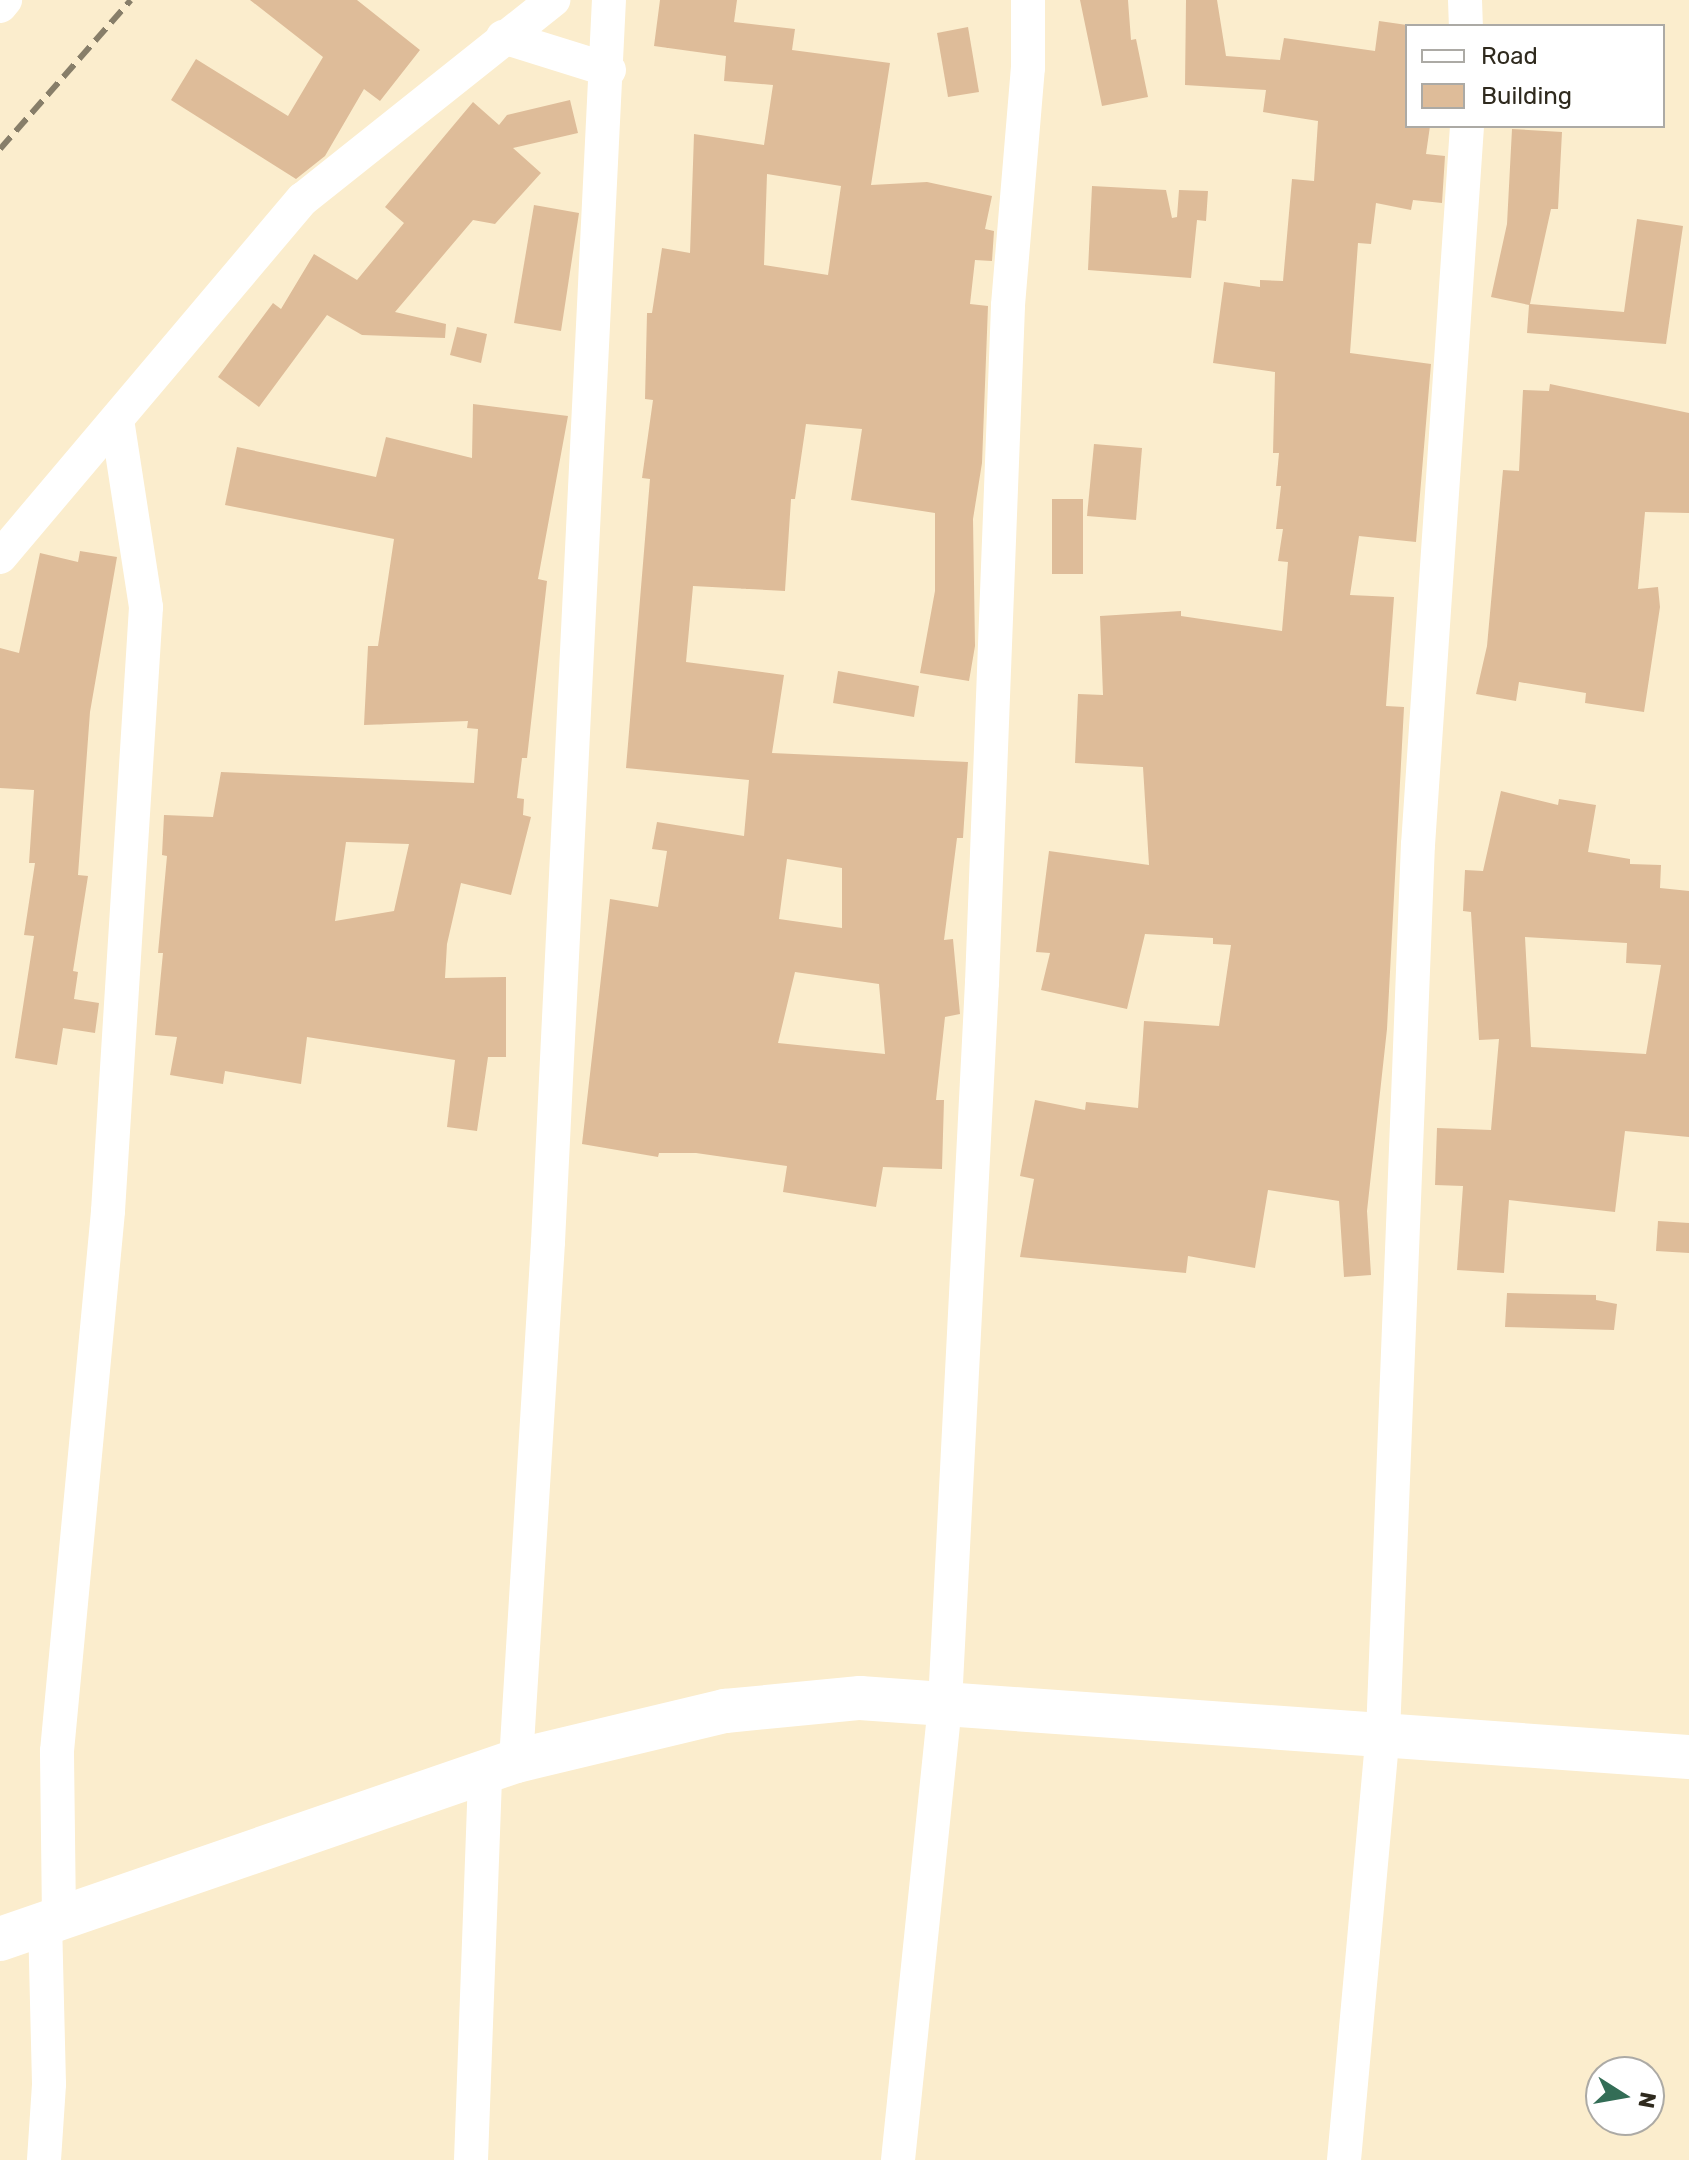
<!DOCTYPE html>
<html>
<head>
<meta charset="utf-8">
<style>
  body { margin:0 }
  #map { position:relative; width:1689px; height:2160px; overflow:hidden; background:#fbedcd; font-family:Rubik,sans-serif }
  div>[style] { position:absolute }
  .building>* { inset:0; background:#debc99 }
  .street>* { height:34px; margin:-17px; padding:0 17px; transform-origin:17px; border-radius:17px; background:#fff }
  .secondary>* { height:44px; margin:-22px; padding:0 22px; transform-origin:22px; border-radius:22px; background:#fff }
  .rail>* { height:6px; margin-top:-3px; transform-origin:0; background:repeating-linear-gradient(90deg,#877e69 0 16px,transparent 0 24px) }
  span { translate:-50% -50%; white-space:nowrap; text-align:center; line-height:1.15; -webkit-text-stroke:6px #fff; paint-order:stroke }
  .legend { position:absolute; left:1405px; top:24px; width:260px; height:104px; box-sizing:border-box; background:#fff; border:2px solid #acaaa5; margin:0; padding:10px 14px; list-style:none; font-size:24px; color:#2f2a1e }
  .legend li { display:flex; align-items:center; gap:16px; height:40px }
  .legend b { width:40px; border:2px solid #acaaa5 }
  .north { position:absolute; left:1585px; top:2056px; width:80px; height:80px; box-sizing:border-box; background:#fff; border:2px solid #acaaa5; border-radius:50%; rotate:101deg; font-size:22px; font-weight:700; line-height:32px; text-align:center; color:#2f2a1e }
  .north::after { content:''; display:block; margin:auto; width:28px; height:36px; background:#336d56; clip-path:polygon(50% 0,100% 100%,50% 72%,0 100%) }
</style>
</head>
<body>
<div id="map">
  <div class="building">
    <i style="clip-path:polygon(250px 0,357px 0,420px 50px,380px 101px,364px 89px,325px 156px,296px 179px,171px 100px,196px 59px,288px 116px,323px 57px)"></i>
    <i style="clip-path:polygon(evenodd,660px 0,737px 0,734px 22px,795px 29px,792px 50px,890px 63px,871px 185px,927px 182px,992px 196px,985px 229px,994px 231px,992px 261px,975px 260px,970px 304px,988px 306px,982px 463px,973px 519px,975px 646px,969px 681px,920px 673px,935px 591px,935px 513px,851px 500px,862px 429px,806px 424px,795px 499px,791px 499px,785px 591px,693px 586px,686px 662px,784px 675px,772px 753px,968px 762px,963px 838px,957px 838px,944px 940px,953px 939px,960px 1014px,945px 1017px,936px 1100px,944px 1100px,942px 1169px,883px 1167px,876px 1207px,783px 1192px,787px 1166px,696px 1153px,659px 1153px,658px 1157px,582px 1144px,610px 899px,658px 907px,667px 851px,652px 849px,657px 822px,744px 836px,749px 780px,626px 768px,650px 479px,642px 478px,653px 400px,645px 399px,647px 313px,652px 313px,662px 248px,690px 253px,694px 134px,764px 145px,773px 85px,724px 81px,726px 56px,654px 46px,660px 0,767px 174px,841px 186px,828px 275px,764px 265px,767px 174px,660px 0,787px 859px,842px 868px,842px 928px,779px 919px,787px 859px,660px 0,795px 972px,879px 984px,885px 1054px,778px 1043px,795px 972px)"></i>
    <i style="clip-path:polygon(1080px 0,1128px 0,1131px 40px,1136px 39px,1148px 97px,1102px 106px)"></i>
    <i style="clip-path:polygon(1186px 0,1217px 0,1226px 56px,1280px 60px,1284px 38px,1375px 51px,1379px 21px,1407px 25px,1407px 126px,1430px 126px,1426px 154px,1445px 156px,1442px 203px,1413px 200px,1411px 210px,1376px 203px,1371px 244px,1358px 243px,1350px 353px,1431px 364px,1416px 542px,1359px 536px,1350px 595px,1394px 597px,1386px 706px,1404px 707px,1387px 1029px,1367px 1211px,1371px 1275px,1344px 1277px,1339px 1201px,1268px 1190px,1255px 1268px,1188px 1256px,1186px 1273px,1020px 1257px,1034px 1179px,1020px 1176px,1035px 1100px,1085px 1110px,1086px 1102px,1138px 1108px,1144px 1021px,1219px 1026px,1231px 945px,1213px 944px,1213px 938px,1145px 934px,1127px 1009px,1041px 990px,1050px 953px,1036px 952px,1049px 851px,1149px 865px,1143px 767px,1075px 763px,1078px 694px,1103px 695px,1100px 616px,1181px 611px,1181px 616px,1282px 631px,1288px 562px,1278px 561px,1283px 529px,1276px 529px,1281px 486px,1276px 486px,1279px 453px,1273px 453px,1275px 372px,1213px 363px,1224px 282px,1260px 287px,1260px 280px,1283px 281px,1292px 179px,1314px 181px,1318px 121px,1263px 112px,1266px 90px,1185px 85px)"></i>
    <i style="clip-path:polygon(968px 27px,979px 92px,948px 97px,937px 33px)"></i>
    <i style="clip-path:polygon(570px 100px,578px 133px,513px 148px,541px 173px,495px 224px,473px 220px,395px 312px,446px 324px,445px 338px,362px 335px,327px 315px,259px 407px,218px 377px,273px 303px,281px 309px,314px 254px,357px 280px,404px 223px,385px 207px,473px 102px,499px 125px,507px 115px)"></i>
    <i style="clip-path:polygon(1512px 129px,1562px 132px,1558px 209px,1551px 209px,1530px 304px,1624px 312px,1637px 219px,1683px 226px,1666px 344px,1527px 333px,1529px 305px,1491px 297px,1507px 224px)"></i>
    <i style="clip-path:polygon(1092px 186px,1166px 190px,1172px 218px,1177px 217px,1179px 190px,1208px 191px,1206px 221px,1197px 220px,1191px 278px,1088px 270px)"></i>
    <i style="clip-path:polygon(534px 205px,579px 213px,561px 331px,514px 323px)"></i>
    <i style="clip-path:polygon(457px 327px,487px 334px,481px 363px,450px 355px)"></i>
    <i style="clip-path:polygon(1550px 384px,1689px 413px,1689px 513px,1645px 512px,1638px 589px,1658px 587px,1660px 607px,1644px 712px,1585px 703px,1586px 693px,1519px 682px,1516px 701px,1476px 694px,1487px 646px,1503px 470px,1519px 471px,1523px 390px,1549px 391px)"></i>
    <i style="clip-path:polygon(evenodd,473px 404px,568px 416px,538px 579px,547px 581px,527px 758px,522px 758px,517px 798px,524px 799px,523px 815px,531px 817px,511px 895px,461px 883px,447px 944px,445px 978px,506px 977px,506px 1057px,488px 1057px,477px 1131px,447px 1127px,455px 1060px,307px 1037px,301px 1084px,225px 1071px,223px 1084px,170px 1075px,177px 1037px,155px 1035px,163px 953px,158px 953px,167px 856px,162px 855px,164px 815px,213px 817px,221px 772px,474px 783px,478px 729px,467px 728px,468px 721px,364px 725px,368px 646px,378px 646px,394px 539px,225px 505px,237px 447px,376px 477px,386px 437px,472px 458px,473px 404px,346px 842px,409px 844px,394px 911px,335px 921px,346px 842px)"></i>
    <i style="clip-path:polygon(1094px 444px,1142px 448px,1136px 520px,1087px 516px)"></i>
    <i style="clip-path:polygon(1052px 499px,1083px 499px,1083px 574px,1052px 574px)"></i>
    <i style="clip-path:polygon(80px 551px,117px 557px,90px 712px,78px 875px,88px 876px,73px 971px,78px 972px,74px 999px,99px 1003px,95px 1033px,63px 1028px,57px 1065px,15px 1058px,34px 936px,24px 935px,35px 863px,29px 863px,34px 790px,0 788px,0 648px,19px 653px,40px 553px,78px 562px)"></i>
    <i style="clip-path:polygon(838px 671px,919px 686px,914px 717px,833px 703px)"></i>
    <i style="clip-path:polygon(evenodd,1501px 791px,1558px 805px,1559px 799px,1596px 805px,1588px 852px,1630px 859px,1630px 864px,1661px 865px,1660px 888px,1689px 891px,1689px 1137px,1625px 1131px,1615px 1212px,1509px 1200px,1504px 1273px,1457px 1270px,1463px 1186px,1435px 1185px,1437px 1128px,1491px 1130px,1499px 1039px,1479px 1040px,1471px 912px,1463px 911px,1465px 870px,1483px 871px,1501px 791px,1525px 937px,1627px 943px,1626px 963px,1661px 965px,1646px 1054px,1531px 1047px,1525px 937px)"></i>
    <i style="clip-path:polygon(1658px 1221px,1689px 1223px,1689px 1253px,1656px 1251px)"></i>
    <i style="clip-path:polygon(1507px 1293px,1596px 1295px,1596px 1300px,1617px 1304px,1614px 1330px,1505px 1327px)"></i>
  </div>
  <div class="street">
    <i style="left:1465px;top:0;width:26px;rotate:88deg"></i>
    <i style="left:0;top:6px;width:8px;rotate:-50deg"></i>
    <i style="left:503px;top:37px;width:111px;rotate:17.3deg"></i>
    <i style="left:0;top:557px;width:469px;rotate:-49.8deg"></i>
    <i style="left:303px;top:199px;width:320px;rotate:-38.5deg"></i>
    <i style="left:516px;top:1761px;width:520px;rotate:-86.47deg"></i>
    <i style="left:548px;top:1242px;width:1243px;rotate:-87.19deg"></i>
    <i style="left:59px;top:1918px;width:167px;rotate:-90.7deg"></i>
    <i style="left:57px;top:1751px;width:542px;rotate:-84.6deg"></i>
    <i style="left:108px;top:1211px;width:605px;rotate:-86.4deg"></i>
    <i style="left:146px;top:607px;width:189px;rotate:-98.8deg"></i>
    <i style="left:44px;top:2160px;width:76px;rotate:-86.2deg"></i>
    <i style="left:49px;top:2084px;width:161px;rotate:-91.4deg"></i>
    <i style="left:471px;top:2160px;width:388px;rotate:-87.9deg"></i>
    <i style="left:898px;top:2160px;width:459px;rotate:-84.1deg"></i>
    <i style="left:945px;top:1703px;width:721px;rotate:-87.06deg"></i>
    <i style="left:982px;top:983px;width:678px;rotate:-87.8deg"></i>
    <i style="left:1008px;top:305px;width:238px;rotate:-85.2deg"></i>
    <i style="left:1028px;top:68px;width:68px;rotate:-90deg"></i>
    <i style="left:1344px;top:2160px;width:428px;rotate:-84.8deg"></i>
    <i style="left:1383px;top:1734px;width:890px;rotate:-87.75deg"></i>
    <i style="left:1418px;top:845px;width:721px;rotate:-86.1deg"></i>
  </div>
  <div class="secondary">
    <i style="left:0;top:1939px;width:546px;rotate:-19.03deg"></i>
    <i style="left:516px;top:1761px;width:215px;rotate:-13.5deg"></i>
    <i style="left:725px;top:1711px;width:136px;rotate:-5.5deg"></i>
    <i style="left:860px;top:1698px;width:831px;rotate:4.07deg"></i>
  </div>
  <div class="rail">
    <i style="left:0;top:149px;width:198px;rotate:-48.7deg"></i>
  </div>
  <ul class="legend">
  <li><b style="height:10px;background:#fff"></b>Road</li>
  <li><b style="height:22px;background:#debc99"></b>Building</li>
  </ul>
  <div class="north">N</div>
</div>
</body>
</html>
